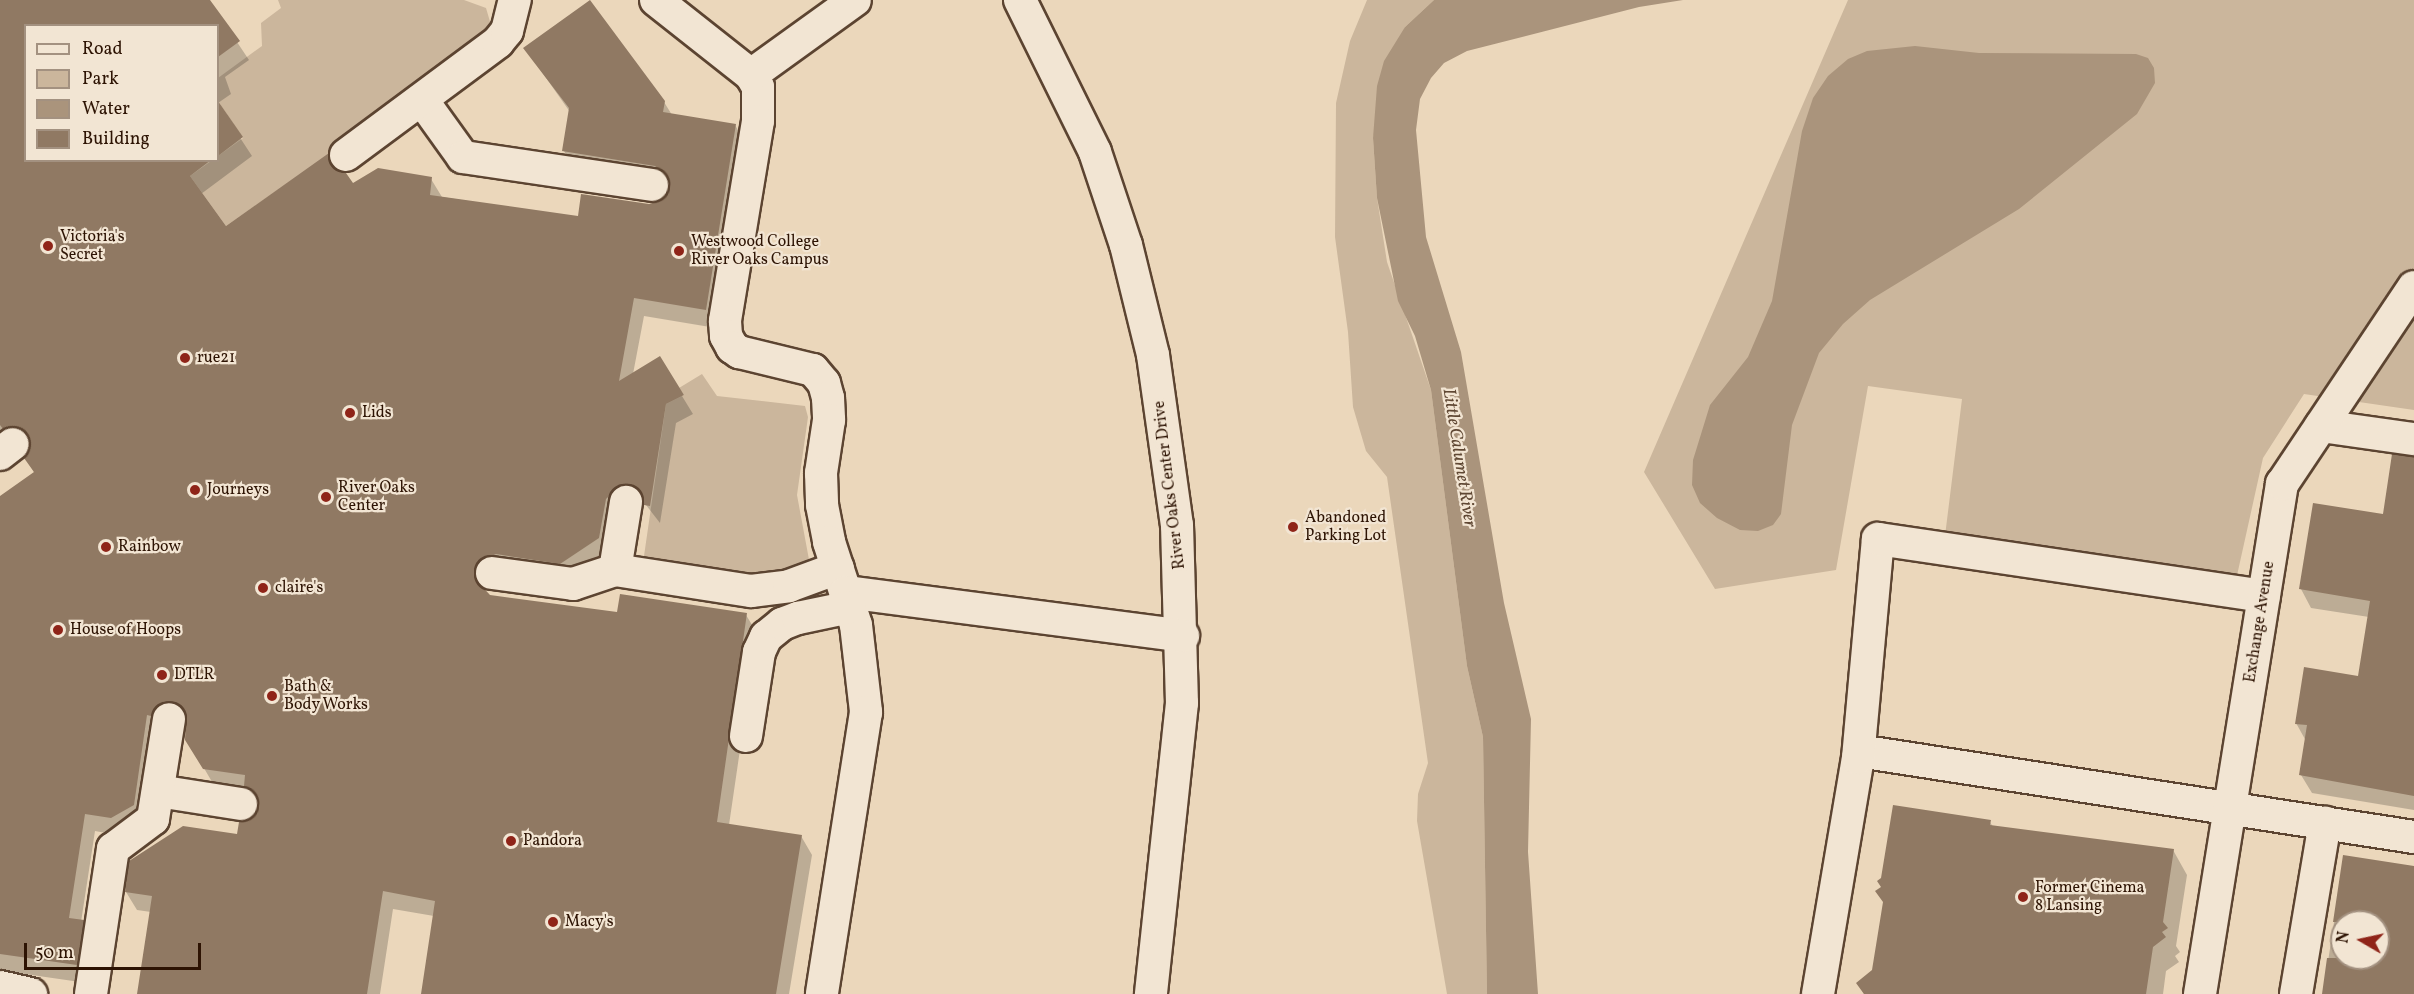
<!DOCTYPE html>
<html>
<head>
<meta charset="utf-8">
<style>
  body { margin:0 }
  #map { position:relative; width:2414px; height:994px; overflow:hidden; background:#ebd7bb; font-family:Vollkorn,serif }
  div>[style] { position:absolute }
  .green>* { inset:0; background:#cbb69c }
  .water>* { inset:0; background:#aa947c }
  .shadow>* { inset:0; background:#0003 }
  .building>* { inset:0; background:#907963 }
  .roads { filter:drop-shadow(2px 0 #5c4431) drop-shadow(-2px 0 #5c4431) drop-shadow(0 2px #5c4431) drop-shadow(0 -2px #5c4431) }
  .minor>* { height:32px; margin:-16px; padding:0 16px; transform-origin:16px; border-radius:16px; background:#f2e5d3 }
  .dots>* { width:16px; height:16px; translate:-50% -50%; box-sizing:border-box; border:3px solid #f2e5d3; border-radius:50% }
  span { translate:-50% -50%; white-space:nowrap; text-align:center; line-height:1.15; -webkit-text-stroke:4.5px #f2e5d3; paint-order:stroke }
  .poi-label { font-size:16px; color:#2d1303 }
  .left { translate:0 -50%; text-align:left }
  .street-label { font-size:16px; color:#2d1303 }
  .water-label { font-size:18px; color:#5f4733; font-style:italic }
  .legend { position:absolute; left:24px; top:24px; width:195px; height:138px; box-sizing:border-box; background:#f2e5d3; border:2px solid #a39180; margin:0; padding:8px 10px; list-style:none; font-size:18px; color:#2d1303 }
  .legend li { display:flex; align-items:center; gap:12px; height:30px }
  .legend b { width:30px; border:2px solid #a39180 }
  .north { position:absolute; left:2330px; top:910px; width:60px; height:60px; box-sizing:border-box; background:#f2e5d3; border:2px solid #a39180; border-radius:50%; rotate:279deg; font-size:16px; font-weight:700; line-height:24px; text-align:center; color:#2d1303 }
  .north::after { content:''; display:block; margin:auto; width:21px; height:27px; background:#8f2418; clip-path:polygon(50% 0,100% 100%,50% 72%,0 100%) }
  .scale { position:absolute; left:24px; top:943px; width:177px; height:27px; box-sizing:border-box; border:3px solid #2d1303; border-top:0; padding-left:8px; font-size:18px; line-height:21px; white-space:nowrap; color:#2d1303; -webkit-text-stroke:4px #f2e5d3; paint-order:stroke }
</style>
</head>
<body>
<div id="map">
  <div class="green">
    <i style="clip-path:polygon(278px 0,464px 0,486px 8px,491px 25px,478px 50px,226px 226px,190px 176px,211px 161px,218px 160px,218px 156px,243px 138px,218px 101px,218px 78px,262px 46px,261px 23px,281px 8px)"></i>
    <i style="clip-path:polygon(1367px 0,1434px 0,1405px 27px,1373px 138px,1377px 198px,1387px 262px,1431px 390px,1467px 666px,1483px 737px,1487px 994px,1447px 994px,1417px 821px,1418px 794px,1428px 763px,1387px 477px,1366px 451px,1353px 407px,1348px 332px,1335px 237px,1336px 103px,1350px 41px)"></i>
    <i style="clip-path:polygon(1848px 0,2414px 0,2414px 410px,2304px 394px,2263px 458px,2236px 580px,1945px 536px,1962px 399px,1868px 386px,1836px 570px,1715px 589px,1644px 472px)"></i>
    <i style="clip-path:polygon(702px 374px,717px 396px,805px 406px,808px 417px,797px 495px,810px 565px,787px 579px,644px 556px,666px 404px,684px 395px,679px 388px)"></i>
  </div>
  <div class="water">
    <i style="clip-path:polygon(1434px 0,1683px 0,1639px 7px,1467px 51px,1444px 63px,1431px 78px,1420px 99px,1416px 130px,1426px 237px,1461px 352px,1504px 603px,1531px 719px,1528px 852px,1538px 994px,1487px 994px,1483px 737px,1467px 666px,1431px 390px,1415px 336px,1398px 301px,1377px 198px,1373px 138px,1377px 86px,1384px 61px,1405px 27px)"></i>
    <i style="clip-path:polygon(1915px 46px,1979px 53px,2136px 54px,2148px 58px,2154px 68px,2155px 83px,2137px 114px,2019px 209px,1870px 300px,1843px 324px,1819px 353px,1792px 425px,1781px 514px,1773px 525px,1758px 531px,1740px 530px,1717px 518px,1700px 503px,1692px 485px,1693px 460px,1710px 405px,1748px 357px,1772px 301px,1802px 131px,1813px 98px,1828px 76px,1848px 59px,1867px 51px)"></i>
  </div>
  <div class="shadow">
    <i style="clip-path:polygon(0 0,209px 0,249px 60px,225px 77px,231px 94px,218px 103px,218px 26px,26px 26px,26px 160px,218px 160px,218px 104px,252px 156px,201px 194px,226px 228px,328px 155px,353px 185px,431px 179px,442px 197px,579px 218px,660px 203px,668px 196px,667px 184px,575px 170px,564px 151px,570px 112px,525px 48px,664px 102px,672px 115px,735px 125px,746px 144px,716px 328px,644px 316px,633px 374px,682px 396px,693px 414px,676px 423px,660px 523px,646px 505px,631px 503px,609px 556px,571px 582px,488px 580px,484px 591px,489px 596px,618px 614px,746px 615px,757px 633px,729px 825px,801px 836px,812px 855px,789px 994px,422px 994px,434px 916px,393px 909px,380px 994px,138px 994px,151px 912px,137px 910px,126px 892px,238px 836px,260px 806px,215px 787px,187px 739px,187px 722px,183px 719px,144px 823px,122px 836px,95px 831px,81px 922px,94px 940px,87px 983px,4px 971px,0 987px,0 498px,35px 474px,26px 458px,31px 445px,15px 447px,0 437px)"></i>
    <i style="clip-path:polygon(2414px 459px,2414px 810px,2312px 793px,2301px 775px,2306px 741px,2296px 723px,2359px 677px,2369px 617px,2311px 608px,2301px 589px,2384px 515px)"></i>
    <i style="clip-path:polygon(1990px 822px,1993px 827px,2173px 850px,2187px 875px,2176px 946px,2180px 952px,2175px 956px,2179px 962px,2166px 971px,2163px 994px,1864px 994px,1858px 983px,1873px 971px)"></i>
    <i style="clip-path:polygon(evenodd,2344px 857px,2414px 868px,2414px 994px,2323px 994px,2344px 857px,2342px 922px,2378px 922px,2378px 958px,2342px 958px,2342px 922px)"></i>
  </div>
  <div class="building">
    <i style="clip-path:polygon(0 0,210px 0,240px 41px,218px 57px,218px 26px,26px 26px,26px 160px,211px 160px,190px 176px,226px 226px,329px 153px,332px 166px,346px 173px,353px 183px,378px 168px,432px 177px,430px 195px,578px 216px,581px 194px,649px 204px,659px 201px,666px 196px,669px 179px,655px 166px,562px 151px,569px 108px,523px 48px,590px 0,665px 101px,663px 112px,736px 124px,706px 310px,634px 298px,619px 381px,660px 356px,684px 395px,666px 404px,650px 506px,644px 505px,637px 488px,620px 485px,606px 499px,599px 538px,560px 564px,496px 554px,478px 562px,474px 571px,476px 580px,490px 595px,617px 612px,620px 594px,747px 613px,717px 822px,802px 835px,776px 994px,421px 994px,435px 901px,383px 891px,367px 994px,137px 994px,152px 896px,125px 892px,129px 861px,183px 826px,237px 834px,239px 822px,255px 816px,259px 806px,253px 790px,244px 786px,245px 775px,203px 769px,185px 740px,186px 712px,171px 701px,162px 702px,151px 716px,147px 715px,134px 805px,111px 818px,85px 814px,69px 918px,84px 920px,77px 965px,0 954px,0 496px,34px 472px,24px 458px,30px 450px,28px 434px,19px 427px,3px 429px,0 425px)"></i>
    <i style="clip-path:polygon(218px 101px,243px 137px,218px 156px)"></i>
    <i style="clip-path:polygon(2392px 454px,2414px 457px,2414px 796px,2299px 775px,2307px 725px,2295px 724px,2304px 667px,2358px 676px,2370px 601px,2299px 589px,2313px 503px,2383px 514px)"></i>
    <i style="clip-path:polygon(1893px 805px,1991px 820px,1990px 825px,2174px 849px,2163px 922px,2168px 928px,2162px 932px,2166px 937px,2153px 947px,2146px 994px,1864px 994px,1856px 983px,1872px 970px,1883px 902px,1875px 891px,1881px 887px,1877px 881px,1881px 878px)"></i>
    <i style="clip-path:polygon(2343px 855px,2414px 866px,2414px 994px,2322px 994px,2327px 958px,2378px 958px,2378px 922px,2333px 922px)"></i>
  </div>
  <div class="roads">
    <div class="minor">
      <i style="left:656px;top:0;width:121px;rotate:38.3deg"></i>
      <i style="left:751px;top:75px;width:14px;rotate:60deg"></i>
      <i style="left:758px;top:87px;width:34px;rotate:90deg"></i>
      <i style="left:758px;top:121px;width:203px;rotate:99.4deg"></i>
      <i style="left:725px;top:321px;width:15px;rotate:86deg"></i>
      <i style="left:726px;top:336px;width:13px;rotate:61deg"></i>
      <i style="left:732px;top:347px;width:9px;rotate:36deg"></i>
      <i style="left:739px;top:352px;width:76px;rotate:13.7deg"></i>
      <i style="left:813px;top:370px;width:17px;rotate:50deg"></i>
      <i style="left:824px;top:383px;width:16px;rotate:75deg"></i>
      <i style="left:828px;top:398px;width:22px;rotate:87deg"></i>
      <i style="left:829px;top:420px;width:54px;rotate:98.6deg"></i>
      <i style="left:821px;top:473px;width:32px;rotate:88deg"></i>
      <i style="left:822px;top:505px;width:38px;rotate:79deg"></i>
      <i style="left:829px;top:542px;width:87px;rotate:72deg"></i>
      <i style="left:856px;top:625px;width:88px;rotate:83.4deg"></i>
      <i style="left:866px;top:712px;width:285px;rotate:98.9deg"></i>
      <i style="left:1020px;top:0;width:169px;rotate:63.7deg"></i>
      <i style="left:1095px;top:152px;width:98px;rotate:71.6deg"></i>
      <i style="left:1126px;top:245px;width:113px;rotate:76.2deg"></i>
      <i style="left:1153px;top:355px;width:172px;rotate:82deg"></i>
      <i style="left:1177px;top:525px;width:178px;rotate:88.4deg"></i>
      <i style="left:1182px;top:703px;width:293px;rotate:96.1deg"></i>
      <i style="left:751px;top:75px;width:128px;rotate:-35.8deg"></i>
      <i style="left:422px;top:100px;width:70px;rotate:54.3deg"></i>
      <i style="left:463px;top:157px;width:191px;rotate:8.4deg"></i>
      <i style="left:346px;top:155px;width:189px;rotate:-36.6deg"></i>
      <i style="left:498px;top:42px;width:14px;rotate:-51deg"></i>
      <i style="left:507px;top:31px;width:32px;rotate:-76deg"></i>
      <i style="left:2321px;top:426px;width:94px;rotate:8deg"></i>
      <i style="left:0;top:454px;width:16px;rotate:-38deg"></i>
      <i style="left:615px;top:570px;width:69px;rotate:-80.8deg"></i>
      <i style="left:492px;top:573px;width:82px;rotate:7.7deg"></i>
      <i style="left:573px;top:584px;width:44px;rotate:-18.4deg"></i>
      <i style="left:615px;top:570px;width:138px;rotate:8.8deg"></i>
      <i style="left:751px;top:591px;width:38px;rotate:-7deg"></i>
      <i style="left:789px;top:586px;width:52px;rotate:-20.2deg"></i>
      <i style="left:846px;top:592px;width:340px;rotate:7.4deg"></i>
      <i style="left:746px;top:736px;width:85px;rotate:-81.2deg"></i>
      <i style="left:759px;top:652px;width:17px;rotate:-65deg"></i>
      <i style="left:766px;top:637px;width:21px;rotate:-39deg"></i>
      <i style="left:782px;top:624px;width:17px;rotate:-21deg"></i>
      <i style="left:798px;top:618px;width:53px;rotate:-11.9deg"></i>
      <i style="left:1859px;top:751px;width:562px;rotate:8.81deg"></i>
      <i style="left:158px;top:791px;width:84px;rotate:8.9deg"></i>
      <i style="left:0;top:987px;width:32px;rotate:13deg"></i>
      <i style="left:91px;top:994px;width:147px;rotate:-81.4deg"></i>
      <i style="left:113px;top:849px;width:50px;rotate:-36.9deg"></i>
      <i style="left:153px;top:819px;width:101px;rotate:-80.9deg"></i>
      <i style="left:1818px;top:994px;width:239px;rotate:-80.4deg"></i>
      <i style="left:1858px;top:758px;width:220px;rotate:-84.8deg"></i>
      <i style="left:1878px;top:539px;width:390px;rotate:8.4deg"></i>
      <i style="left:2200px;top:994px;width:517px;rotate:-80.87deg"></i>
      <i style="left:2282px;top:484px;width:237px;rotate:-56.2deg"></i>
      <i style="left:2296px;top:994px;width:174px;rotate:-80.4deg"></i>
    </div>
  </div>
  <div class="dots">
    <i style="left:48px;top:246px;background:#8f2418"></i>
    <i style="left:679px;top:251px;background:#8f2418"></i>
    <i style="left:185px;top:358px;background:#8f2418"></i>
    <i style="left:350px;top:413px;background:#8f2418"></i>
    <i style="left:195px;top:490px;background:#8f2418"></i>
    <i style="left:326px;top:497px;background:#8f2418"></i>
    <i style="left:1293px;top:527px;background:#8f2418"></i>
    <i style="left:106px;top:547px;background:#8f2418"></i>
    <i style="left:263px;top:588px;background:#8f2418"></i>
    <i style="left:58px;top:630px;background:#8f2418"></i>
    <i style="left:162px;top:675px;background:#8f2418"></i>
    <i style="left:272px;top:696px;background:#8f2418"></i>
    <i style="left:511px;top:841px;background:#8f2418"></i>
    <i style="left:2023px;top:897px;background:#8f2418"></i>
    <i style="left:553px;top:922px;background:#8f2418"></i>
  </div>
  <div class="poi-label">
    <span class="left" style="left:60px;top:246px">Victoria's<br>Secret</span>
    <span class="left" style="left:691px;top:251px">Westwood College<br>River Oaks Campus</span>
    <span class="left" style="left:197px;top:358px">rue21</span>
    <span class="left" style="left:362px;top:413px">Lids</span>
    <span class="left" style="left:338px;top:497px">River Oaks<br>Center</span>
    <span class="left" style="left:207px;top:490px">Journeys</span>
    <span class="left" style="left:1305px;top:527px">Abandoned<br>Parking Lot</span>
    <span class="left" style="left:118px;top:547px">Rainbow</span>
    <span class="left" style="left:275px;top:588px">claire's</span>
    <span class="left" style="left:70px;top:630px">House of Hoops</span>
    <span class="left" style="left:174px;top:675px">DTLR</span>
    <span class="left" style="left:284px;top:696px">Bath &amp;<br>Body Works</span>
    <span class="left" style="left:523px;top:841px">Pandora</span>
    <span class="left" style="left:2035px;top:897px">Former Cinema<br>8 Lansing</span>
    <span class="left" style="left:565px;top:922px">Macy's</span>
  </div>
  <div class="street-label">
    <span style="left:1170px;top:485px;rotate:-97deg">River Oaks Center Drive</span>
    <span style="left:2260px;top:622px;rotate:-81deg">Exchange Avenue</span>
  </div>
  <div class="water-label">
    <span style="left:1458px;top:458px;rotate:81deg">Little Calumet River</span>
  </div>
  <ul class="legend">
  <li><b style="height:8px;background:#f2e5d3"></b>Road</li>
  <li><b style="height:16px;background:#cbb69c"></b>Park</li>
  <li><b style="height:16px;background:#aa947c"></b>Water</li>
  <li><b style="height:16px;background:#907963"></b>Building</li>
  </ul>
  <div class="north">N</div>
  <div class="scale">50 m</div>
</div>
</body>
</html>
